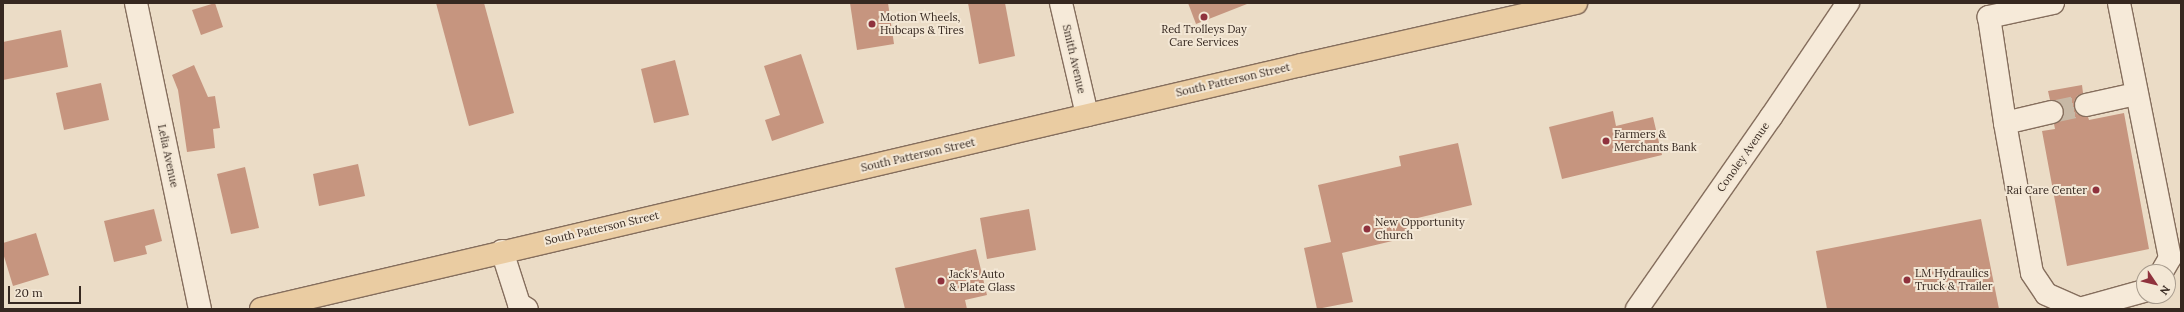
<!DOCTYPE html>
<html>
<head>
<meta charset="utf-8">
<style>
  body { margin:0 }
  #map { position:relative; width:2184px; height:312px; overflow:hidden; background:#ebdcc6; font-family:Lora,serif }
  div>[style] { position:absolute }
  .building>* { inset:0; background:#c6957f }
  .minor-tunnel>* { height:22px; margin-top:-11px; transform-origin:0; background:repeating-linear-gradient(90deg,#c7b8a5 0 22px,transparent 0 33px) }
  .roads { filter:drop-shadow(1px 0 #856e5d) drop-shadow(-1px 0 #856e5d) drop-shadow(0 1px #856e5d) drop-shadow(0 -1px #856e5d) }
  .minor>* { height:22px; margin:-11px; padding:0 11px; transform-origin:11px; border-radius:11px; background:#f6ead9 }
  .major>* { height:22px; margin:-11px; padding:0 11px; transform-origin:11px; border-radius:11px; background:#eacca2 }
  .dots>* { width:11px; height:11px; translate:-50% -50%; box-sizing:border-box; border:2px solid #f3e7d5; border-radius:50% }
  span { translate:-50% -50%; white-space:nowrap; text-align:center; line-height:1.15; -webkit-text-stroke:4px #f3e7d5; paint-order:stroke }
  .poi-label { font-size:11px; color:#362820 }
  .left { translate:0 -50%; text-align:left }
  .right { translate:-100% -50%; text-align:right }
  .street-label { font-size:11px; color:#362820 }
  .frame { position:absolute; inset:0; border:4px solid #362820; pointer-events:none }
  .north { position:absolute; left:2136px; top:264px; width:40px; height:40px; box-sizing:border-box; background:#f3e7d5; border:1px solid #a79b8d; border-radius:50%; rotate:125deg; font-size:11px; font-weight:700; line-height:16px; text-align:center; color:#362820 }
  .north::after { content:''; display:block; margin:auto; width:14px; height:18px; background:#8f323d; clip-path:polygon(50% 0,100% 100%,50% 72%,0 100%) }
  .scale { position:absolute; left:8px; top:286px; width:73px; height:18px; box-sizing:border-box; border:2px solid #362820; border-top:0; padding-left:5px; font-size:12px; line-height:14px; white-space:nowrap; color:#362820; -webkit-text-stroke:3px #f3e7d5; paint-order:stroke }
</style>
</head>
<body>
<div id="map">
  <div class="building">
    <i style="clip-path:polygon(215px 3px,223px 27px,201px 35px,192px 10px)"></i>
    <i style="clip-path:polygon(436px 3px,484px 3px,514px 113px,469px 126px)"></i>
    <i style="clip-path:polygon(850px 3px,888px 3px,894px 44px,857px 50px)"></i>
    <i style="clip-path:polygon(968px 3px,1005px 3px,1015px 56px,979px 64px)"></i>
    <i style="clip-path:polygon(1188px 3px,1247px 3px,1247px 4px,1196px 24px)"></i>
    <i style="clip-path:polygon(61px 30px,68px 67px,3px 80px,3px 42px)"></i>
    <i style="clip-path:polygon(801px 54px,824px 123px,772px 141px,765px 120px,780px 115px,764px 66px)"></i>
    <i style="clip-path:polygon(675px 60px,689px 115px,654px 123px,641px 69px)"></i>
    <i style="clip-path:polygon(194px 65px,208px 97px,215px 96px,220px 128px,213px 129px,215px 148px,187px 152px,178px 90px,172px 75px)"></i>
    <i style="clip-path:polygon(101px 83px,109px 120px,64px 130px,56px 93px)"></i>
    <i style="clip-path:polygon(2082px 85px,2083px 93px,2077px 96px,2074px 102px,2074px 108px,2077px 114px,2088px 117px,2089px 120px,2124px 113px,2149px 249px,2067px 266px,2042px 131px,2055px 129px,2054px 124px,2060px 121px,2064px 115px,2061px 104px,2056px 100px,2050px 100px,2048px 91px)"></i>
    <i style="clip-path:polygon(1613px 111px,1616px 126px,1653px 117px,1662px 155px,1562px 179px,1549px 127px)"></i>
    <i style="clip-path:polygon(1458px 143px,1472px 205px,1405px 221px,1409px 237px,1342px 253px,1353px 302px,1317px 309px,1304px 248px,1331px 242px,1318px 185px,1401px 166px,1399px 156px)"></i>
    <i style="clip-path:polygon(358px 164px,365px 196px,319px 206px,313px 174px)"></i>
    <i style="clip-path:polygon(245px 167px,259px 228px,231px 234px,217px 174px)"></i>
    <i style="clip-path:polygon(154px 209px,162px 241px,145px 246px,147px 254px,114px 262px,104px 221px)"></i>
    <i style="clip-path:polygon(1029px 209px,1036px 250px,987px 259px,980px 218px)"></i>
    <i style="clip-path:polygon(1981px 219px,1999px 309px,1827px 309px,1816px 251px)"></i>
    <i style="clip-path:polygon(36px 233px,49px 275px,13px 286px,3px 253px,3px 243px)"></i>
    <i style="clip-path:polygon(976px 249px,987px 295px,965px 300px,967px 309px,905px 309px,895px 268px)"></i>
  </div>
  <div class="minor-tunnel">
    <i style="left:2052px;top:112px;width:35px;rotate:-12deg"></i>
  </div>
  <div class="roads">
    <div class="minor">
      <i style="left:136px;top:3px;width:313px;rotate:78.2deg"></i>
      <i style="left:1061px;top:3px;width:115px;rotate:76.9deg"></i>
      <i style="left:2053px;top:3px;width:66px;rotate:167.7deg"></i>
      <i style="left:1989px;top:17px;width:107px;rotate:81.4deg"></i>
      <i style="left:2005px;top:123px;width:152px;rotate:79.8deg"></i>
      <i style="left:2032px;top:273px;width:25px;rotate:56deg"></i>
      <i style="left:2046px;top:294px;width:36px;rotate:24deg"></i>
      <i style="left:2119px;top:3px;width:260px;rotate:78.7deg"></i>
      <i style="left:2170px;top:258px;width:16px;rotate:120deg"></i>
      <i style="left:2086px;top:105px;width:51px;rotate:-12.4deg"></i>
      <i style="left:2005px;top:123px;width:48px;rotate:-13.2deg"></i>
      <i style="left:502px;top:251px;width:56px;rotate:72.2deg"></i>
      <i style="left:519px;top:304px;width:9px;rotate:32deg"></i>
      <i style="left:1637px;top:309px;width:234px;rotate:-55.1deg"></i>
      <i style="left:1771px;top:117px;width:138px;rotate:-56deg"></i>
      <i style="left:2079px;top:309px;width:67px;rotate:-15.5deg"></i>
    </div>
    <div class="major">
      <i style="left:261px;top:309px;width:1068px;rotate:-13.2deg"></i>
      <i style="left:1301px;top:65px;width:282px;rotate:-12.7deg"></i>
    </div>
  </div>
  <div class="dots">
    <i style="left:1204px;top:17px;background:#8f323d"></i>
    <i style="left:872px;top:24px;background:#8f323d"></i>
    <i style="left:1606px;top:141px;background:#8f323d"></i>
    <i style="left:2096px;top:190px;background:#8f323d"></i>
    <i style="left:1367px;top:229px;background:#8f323d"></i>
    <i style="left:1907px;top:280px;background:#8f323d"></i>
    <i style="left:941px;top:281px;background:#8f323d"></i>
  </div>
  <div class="poi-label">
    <span class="left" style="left:880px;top:24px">Motion Wheels,<br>Hubcaps &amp; Tires</span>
    <span style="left:1204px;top:36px">Red Trolleys Day<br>Care Services</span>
    <span class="left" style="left:1614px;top:141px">Farmers &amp;<br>Merchants Bank</span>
    <span class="right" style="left:2087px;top:190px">Rai Care Center</span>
    <span class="left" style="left:1375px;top:229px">New Opportunity<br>Church</span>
    <span class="left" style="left:1915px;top:280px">LM Hydraulics<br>Truck &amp; Trailer</span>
    <span class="left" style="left:949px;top:281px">Jack's Auto<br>&amp; Plate Glass</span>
  </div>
  <div class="street-label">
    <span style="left:1074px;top:59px;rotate:77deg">Smith Avenue</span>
    <span style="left:1233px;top:80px;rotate:-13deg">South Patterson Street</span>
    <span style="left:918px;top:155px;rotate:-13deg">South Patterson Street</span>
    <span style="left:168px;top:156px;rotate:78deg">Lelia Avenue</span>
    <span style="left:1743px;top:157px;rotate:-55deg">Conoley Avenue</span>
    <span style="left:602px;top:228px;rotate:-13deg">South Patterson Street</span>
  </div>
  <div class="frame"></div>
  <div class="north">N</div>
  <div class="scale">20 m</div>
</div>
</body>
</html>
